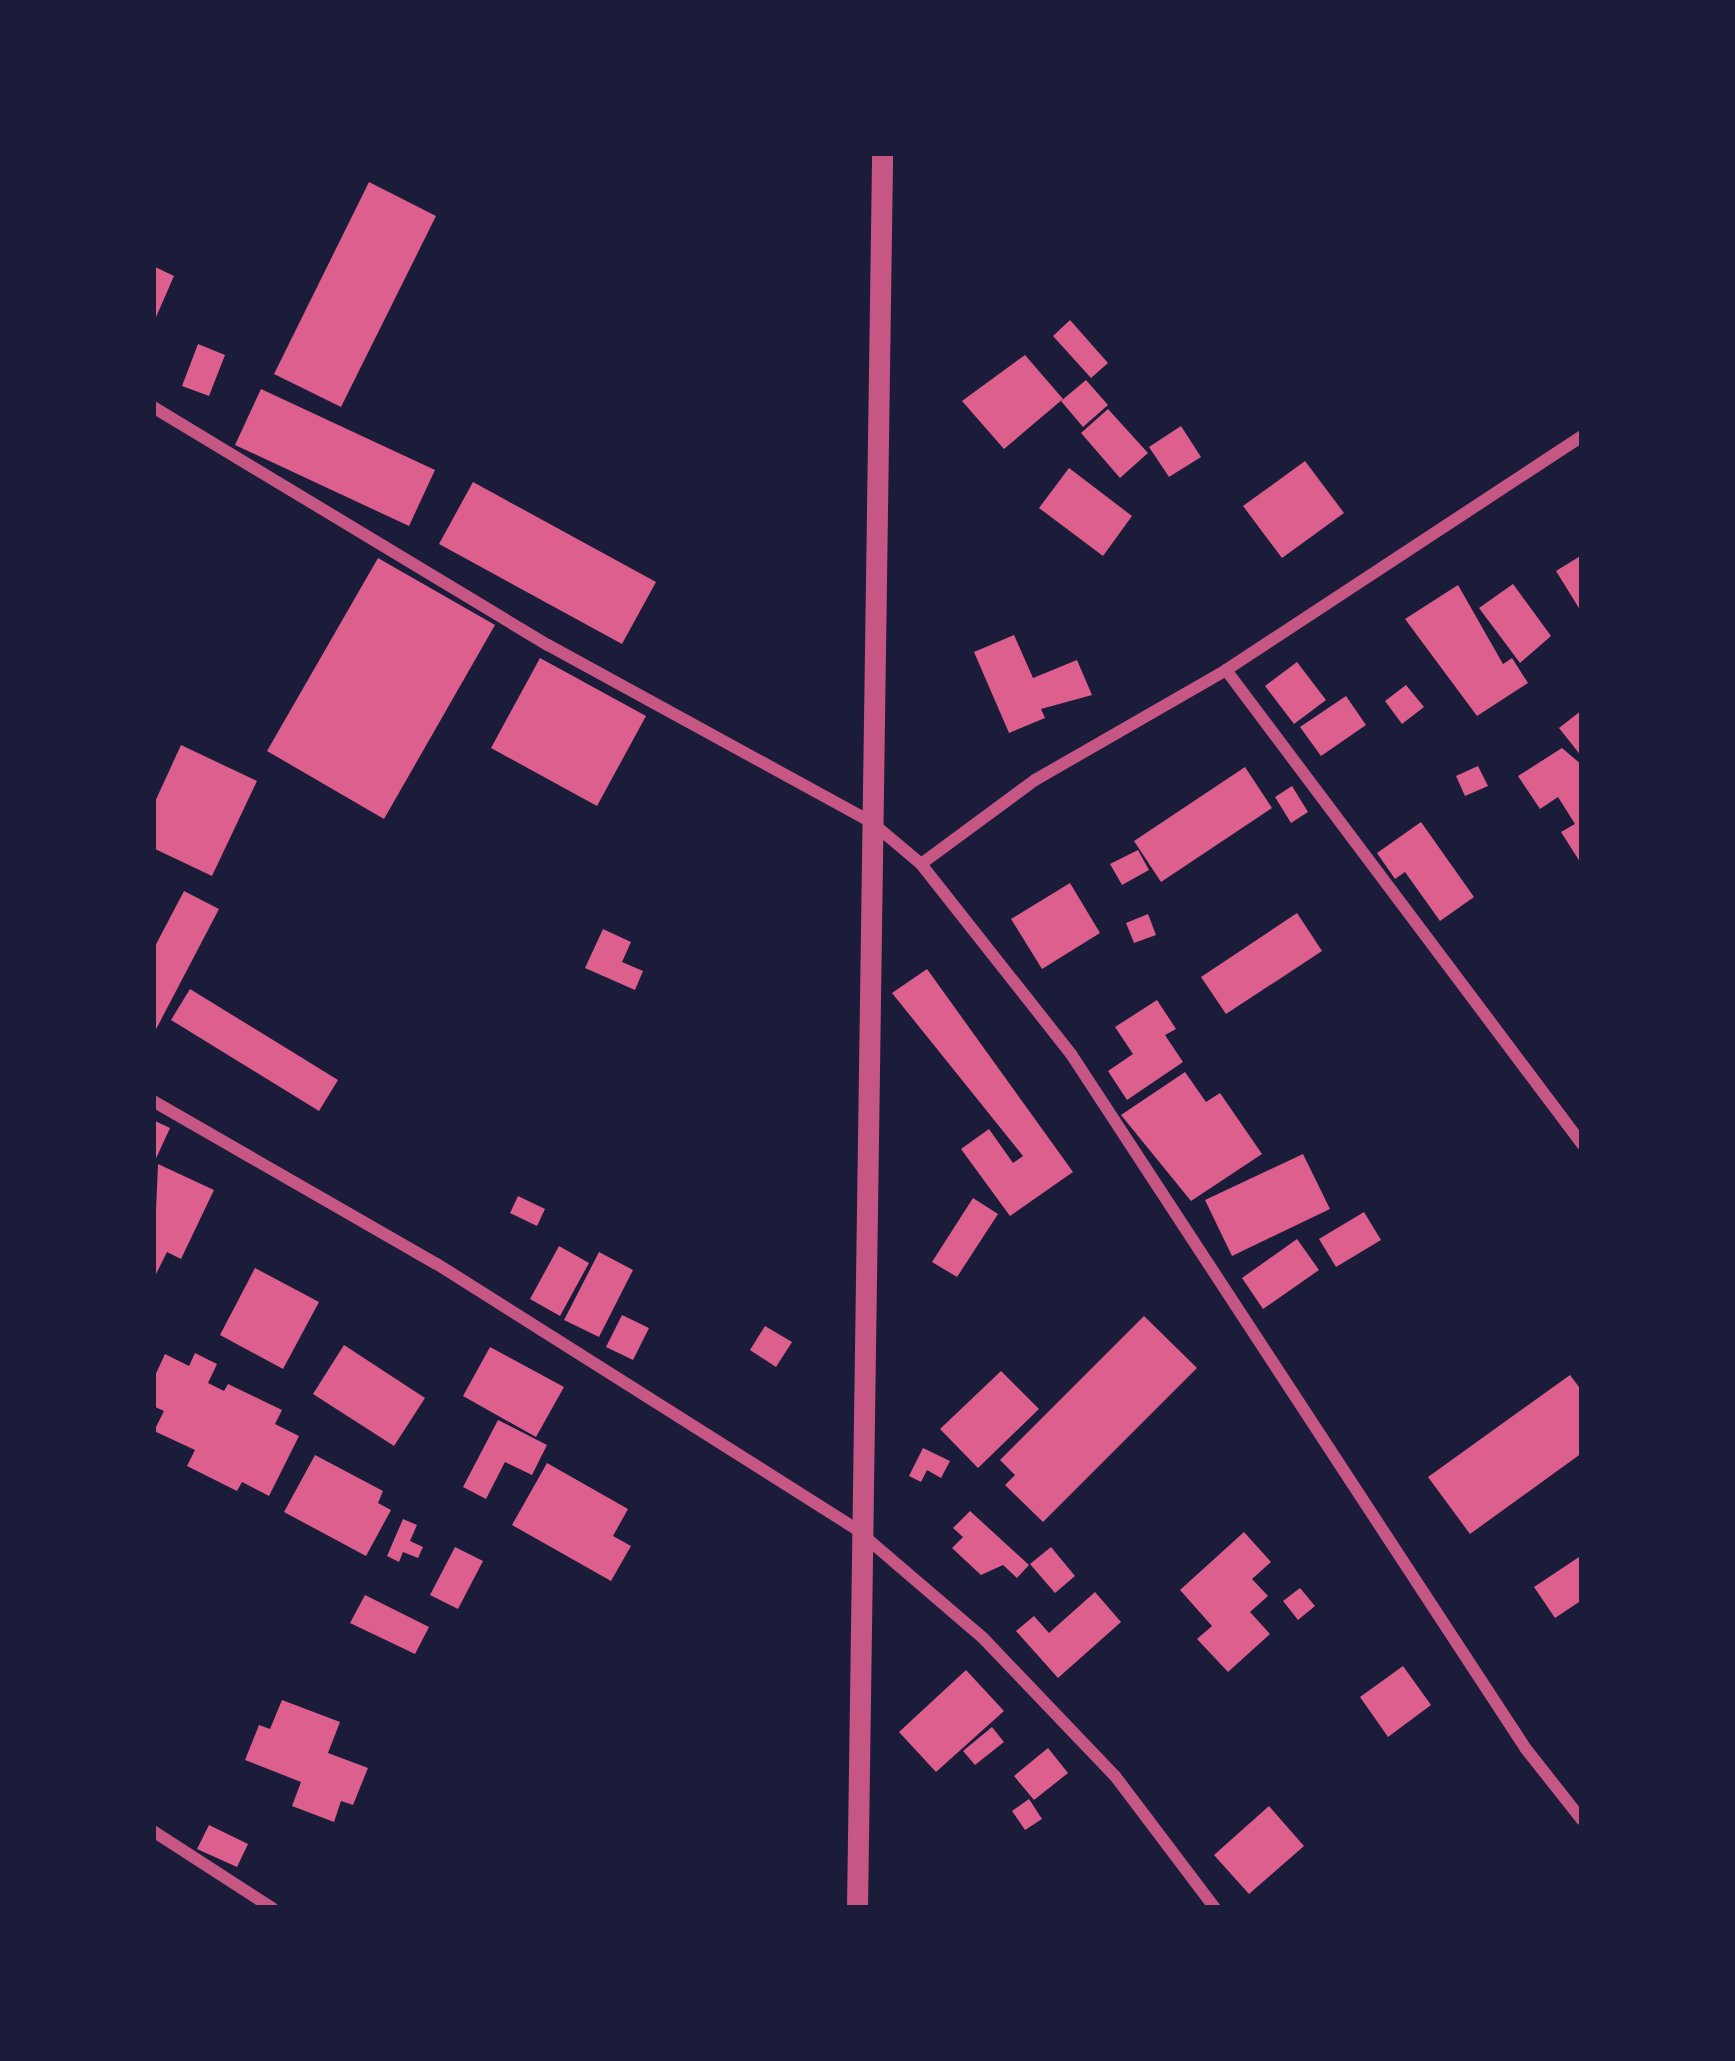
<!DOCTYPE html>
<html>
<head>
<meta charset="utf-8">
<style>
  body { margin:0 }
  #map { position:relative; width:1735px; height:2061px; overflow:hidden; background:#1b1b3a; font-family:"Alegreya Sans",sans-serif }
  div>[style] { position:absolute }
  .building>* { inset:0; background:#dd5f8e }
  .minor>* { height:12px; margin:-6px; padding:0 6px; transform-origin:6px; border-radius:6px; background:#c65784 }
  .tertiary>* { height:21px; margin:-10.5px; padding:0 10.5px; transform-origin:10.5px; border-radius:10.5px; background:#c65784 }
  span { translate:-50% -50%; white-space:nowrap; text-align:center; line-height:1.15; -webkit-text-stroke:9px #1b1b3a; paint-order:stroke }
  .frame { position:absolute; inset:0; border:156px solid #1b1b3a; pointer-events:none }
</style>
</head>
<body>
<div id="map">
  <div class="building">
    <i style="clip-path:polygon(369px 182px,436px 216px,341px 407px,274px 374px)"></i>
    <i style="clip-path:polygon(153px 266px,174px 276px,153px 324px)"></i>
    <i style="clip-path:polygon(1070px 320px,1108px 363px,1091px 378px,1053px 336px)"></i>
    <i style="clip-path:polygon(198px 344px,225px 355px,209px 396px,182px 386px)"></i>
    <i style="clip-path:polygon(1025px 355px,1063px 399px,1004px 449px,962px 401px)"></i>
    <i style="clip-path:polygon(1086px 380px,1108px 405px,1083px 427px,1061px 401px)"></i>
    <i style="clip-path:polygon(261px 389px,435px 470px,409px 526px,235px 445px)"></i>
    <i style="clip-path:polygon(1108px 409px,1148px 453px,1120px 478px,1081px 433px)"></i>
    <i style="clip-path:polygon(1181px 426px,1201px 457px,1169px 477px,1149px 447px)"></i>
    <i style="clip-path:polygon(1305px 461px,1344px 513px,1282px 558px,1243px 506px)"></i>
    <i style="clip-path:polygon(1069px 468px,1132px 516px,1103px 556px,1039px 508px)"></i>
    <i style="clip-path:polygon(473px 482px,656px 582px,622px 644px,439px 544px)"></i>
    <i style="clip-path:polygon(1582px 555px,1582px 613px,1556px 571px)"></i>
    <i style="clip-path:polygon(378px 558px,495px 625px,384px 819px,267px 751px)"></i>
    <i style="clip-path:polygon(1513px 584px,1551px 636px,1520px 663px,1479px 608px)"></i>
    <i style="clip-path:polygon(1458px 585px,1503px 664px,1512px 658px,1528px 683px,1477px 716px,1405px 619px)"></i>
    <i style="clip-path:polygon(1014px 635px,1033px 678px,1077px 660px,1092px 695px,1041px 709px,1045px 718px,1009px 733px,974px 652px)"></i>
    <i style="clip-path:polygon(540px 658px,646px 716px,597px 806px,491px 748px)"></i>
    <i style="clip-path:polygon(1297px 662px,1326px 700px,1294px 724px,1265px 686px)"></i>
    <i style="clip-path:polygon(1406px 685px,1424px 707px,1402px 724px,1385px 701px)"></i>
    <i style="clip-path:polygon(1346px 696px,1366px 725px,1321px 756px,1300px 727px)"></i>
    <i style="clip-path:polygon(1582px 710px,1582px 757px,1559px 728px)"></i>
    <i style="clip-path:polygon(181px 745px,257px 781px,212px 876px,153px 848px,153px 806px)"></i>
    <i style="clip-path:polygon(1562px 748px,1582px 765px,1582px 865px,1561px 832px,1575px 824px,1558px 797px,1540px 809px,1518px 776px)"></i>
    <i style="clip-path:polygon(1478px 766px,1488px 786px,1465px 796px,1456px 776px)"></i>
    <i style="clip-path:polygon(1245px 767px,1272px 808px,1161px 882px,1134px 841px)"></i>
    <i style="clip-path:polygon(1292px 786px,1308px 812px,1291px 823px,1275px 797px)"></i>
    <i style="clip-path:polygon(1421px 822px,1474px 897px,1440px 921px,1405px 872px,1395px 879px,1377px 853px)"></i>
    <i style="clip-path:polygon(1138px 850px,1149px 870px,1122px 885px,1110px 864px)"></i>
    <i style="clip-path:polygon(1070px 883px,1100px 933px,1042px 969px,1011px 919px)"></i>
    <i style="clip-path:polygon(184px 891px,219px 909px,153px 1035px,153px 950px)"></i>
    <i style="clip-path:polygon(1297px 913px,1322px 951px,1226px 1014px,1201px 977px)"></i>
    <i style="clip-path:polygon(1148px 914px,1156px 935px,1134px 943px,1126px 923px)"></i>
    <i style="clip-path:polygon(603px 929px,631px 942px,622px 962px,643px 971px,635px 990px,585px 968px)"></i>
    <i style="clip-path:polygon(927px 969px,1073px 1172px,1010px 1216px,961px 1149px,989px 1129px,1013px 1163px,1023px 1156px,892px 993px)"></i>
    <i style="clip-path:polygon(190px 989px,338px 1080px,319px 1111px,171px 1020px)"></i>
    <i style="clip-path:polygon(1157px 1000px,1176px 1029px,1165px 1035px,1183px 1062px,1127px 1100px,1108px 1071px,1133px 1054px,1115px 1027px)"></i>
    <i style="clip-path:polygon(1185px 1072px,1206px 1102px,1220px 1093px,1262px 1154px,1191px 1201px,1121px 1115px)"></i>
    <i style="clip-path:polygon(153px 1120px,170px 1128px,153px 1165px)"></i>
    <i style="clip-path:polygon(1303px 1154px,1330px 1209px,1232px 1256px,1205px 1200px)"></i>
    <i style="clip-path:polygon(158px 1164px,214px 1190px,181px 1259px,167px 1252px,153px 1280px)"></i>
    <i style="clip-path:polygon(518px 1196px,545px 1209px,537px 1226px,510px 1213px)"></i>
    <i style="clip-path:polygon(973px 1198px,998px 1214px,957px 1277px,932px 1262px)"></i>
    <i style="clip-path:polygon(1364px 1212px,1381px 1240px,1336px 1267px,1319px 1239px)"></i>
    <i style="clip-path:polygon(1297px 1239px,1319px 1270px,1263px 1309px,1242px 1278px)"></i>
    <i style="clip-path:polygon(559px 1246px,589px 1263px,560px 1316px,530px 1299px)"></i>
    <i style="clip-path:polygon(599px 1252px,633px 1270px,599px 1337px,564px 1320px)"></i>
    <i style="clip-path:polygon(255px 1268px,319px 1302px,283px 1369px,220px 1335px)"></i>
    <i style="clip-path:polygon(622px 1315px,649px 1328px,633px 1360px,606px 1347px)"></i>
    <i style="clip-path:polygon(1144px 1316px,1197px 1368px,1043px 1522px,1005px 1485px,1015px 1475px,1000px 1460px)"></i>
    <i style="clip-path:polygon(765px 1326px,792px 1342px,776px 1367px,750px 1350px)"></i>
    <i style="clip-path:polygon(344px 1345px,425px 1398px,394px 1446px,313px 1394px)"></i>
    <i style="clip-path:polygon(490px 1347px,564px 1387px,536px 1437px,463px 1396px)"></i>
    <i style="clip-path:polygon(195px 1353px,217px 1364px,208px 1383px,224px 1391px,228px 1384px,282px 1410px,275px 1424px,299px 1436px,269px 1496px,242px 1482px,237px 1491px,187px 1466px,195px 1450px,154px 1431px,164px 1411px,153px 1406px,153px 1380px,165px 1354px,189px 1366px)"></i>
    <i style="clip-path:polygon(1001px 1371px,1039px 1409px,978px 1468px,940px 1429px)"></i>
    <i style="clip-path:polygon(1570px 1375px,1582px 1391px,1582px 1453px,1470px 1534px,1428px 1477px)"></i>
    <i style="clip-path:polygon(498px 1420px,547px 1445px,532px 1475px,505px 1462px,486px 1499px,463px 1487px)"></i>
    <i style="clip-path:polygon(923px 1448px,950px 1461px,941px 1478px,927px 1470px,921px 1482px,909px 1476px)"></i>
    <i style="clip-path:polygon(315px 1455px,383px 1491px,378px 1503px,391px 1510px,366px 1556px,284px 1512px)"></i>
    <i style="clip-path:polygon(547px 1463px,628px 1509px,613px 1536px,631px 1546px,611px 1581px,512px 1525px)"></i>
    <i style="clip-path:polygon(970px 1511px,1029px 1565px,1017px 1578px,1003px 1565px,981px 1575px,952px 1548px,963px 1537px,953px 1528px)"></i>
    <i style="clip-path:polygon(403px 1519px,417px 1525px,410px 1541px,423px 1547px,418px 1558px,403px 1552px,399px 1562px,387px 1556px)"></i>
    <i style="clip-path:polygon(1244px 1532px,1271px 1562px,1252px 1579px,1268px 1596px,1250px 1612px,1270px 1634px,1228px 1672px,1197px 1639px,1212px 1626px,1180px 1590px)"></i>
    <i style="clip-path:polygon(455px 1547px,483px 1561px,458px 1609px,430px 1595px)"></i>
    <i style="clip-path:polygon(1051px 1547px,1075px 1576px,1055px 1593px,1030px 1564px)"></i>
    <i style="clip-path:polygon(1582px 1555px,1582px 1600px,1555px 1618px,1534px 1587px)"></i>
    <i style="clip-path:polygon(1300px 1588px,1315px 1606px,1298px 1620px,1283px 1601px)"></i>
    <i style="clip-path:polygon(1095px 1592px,1121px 1622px,1058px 1678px,1016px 1631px,1034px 1616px,1049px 1633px)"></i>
    <i style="clip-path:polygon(365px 1595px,429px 1627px,415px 1654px,350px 1623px)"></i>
    <i style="clip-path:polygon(1403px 1666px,1431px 1705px,1388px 1737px,1360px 1697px)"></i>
    <i style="clip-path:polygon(966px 1670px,1004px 1711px,936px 1772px,899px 1732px)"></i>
    <i style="clip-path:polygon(282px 1700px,340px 1722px,328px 1753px,368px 1768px,353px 1805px,341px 1801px,334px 1822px,292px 1806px,301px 1782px,245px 1760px,259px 1725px,270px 1729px)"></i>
    <i style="clip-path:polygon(992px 1727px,1004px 1742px,975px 1765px,963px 1751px)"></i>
    <i style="clip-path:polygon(1048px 1748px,1068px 1773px,1034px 1800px,1014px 1776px)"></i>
    <i style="clip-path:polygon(1029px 1799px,1042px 1819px,1025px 1830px,1012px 1811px)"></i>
    <i style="clip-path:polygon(1269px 1806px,1304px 1846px,1249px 1894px,1214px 1855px)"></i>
    <i style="clip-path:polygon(209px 1825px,248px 1844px,237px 1867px,197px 1849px)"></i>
  </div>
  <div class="minor">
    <i style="left:153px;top:407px;width:461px;rotate:31.1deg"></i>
    <i style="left:548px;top:645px;width:367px;rotate:28.7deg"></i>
    <i style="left:870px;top:821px;width:67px;rotate:40.1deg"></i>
    <i style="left:921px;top:864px;width:242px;rotate:51.7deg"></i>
    <i style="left:1071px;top:1054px;width:831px;rotate:56.79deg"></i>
    <i style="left:1526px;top:1749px;width:90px;rotate:51.7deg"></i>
    <i style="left:1226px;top:670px;width:593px;rotate:53.09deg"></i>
    <i style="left:921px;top:864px;width:142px;rotate:-36.4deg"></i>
    <i style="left:1035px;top:780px;width:220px;rotate:-29.9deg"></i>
    <i style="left:1226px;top:670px;width:426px;rotate:-33.3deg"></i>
    <i style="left:153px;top:1101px;width:327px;rotate:29.9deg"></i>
    <i style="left:437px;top:1264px;width:497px;rotate:32.3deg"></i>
    <i style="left:857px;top:1530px;width:167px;rotate:40.6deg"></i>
    <i style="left:984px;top:1639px;width:190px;rotate:46.3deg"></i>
    <i style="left:1115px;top:1776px;width:166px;rotate:52.9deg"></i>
    <i style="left:153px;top:1831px;width:142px;rotate:32.9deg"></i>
  </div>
  <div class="tertiary">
    <i style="left:857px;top:1908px;width:1755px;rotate:-89.18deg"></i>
  </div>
  <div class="frame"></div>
</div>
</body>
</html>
